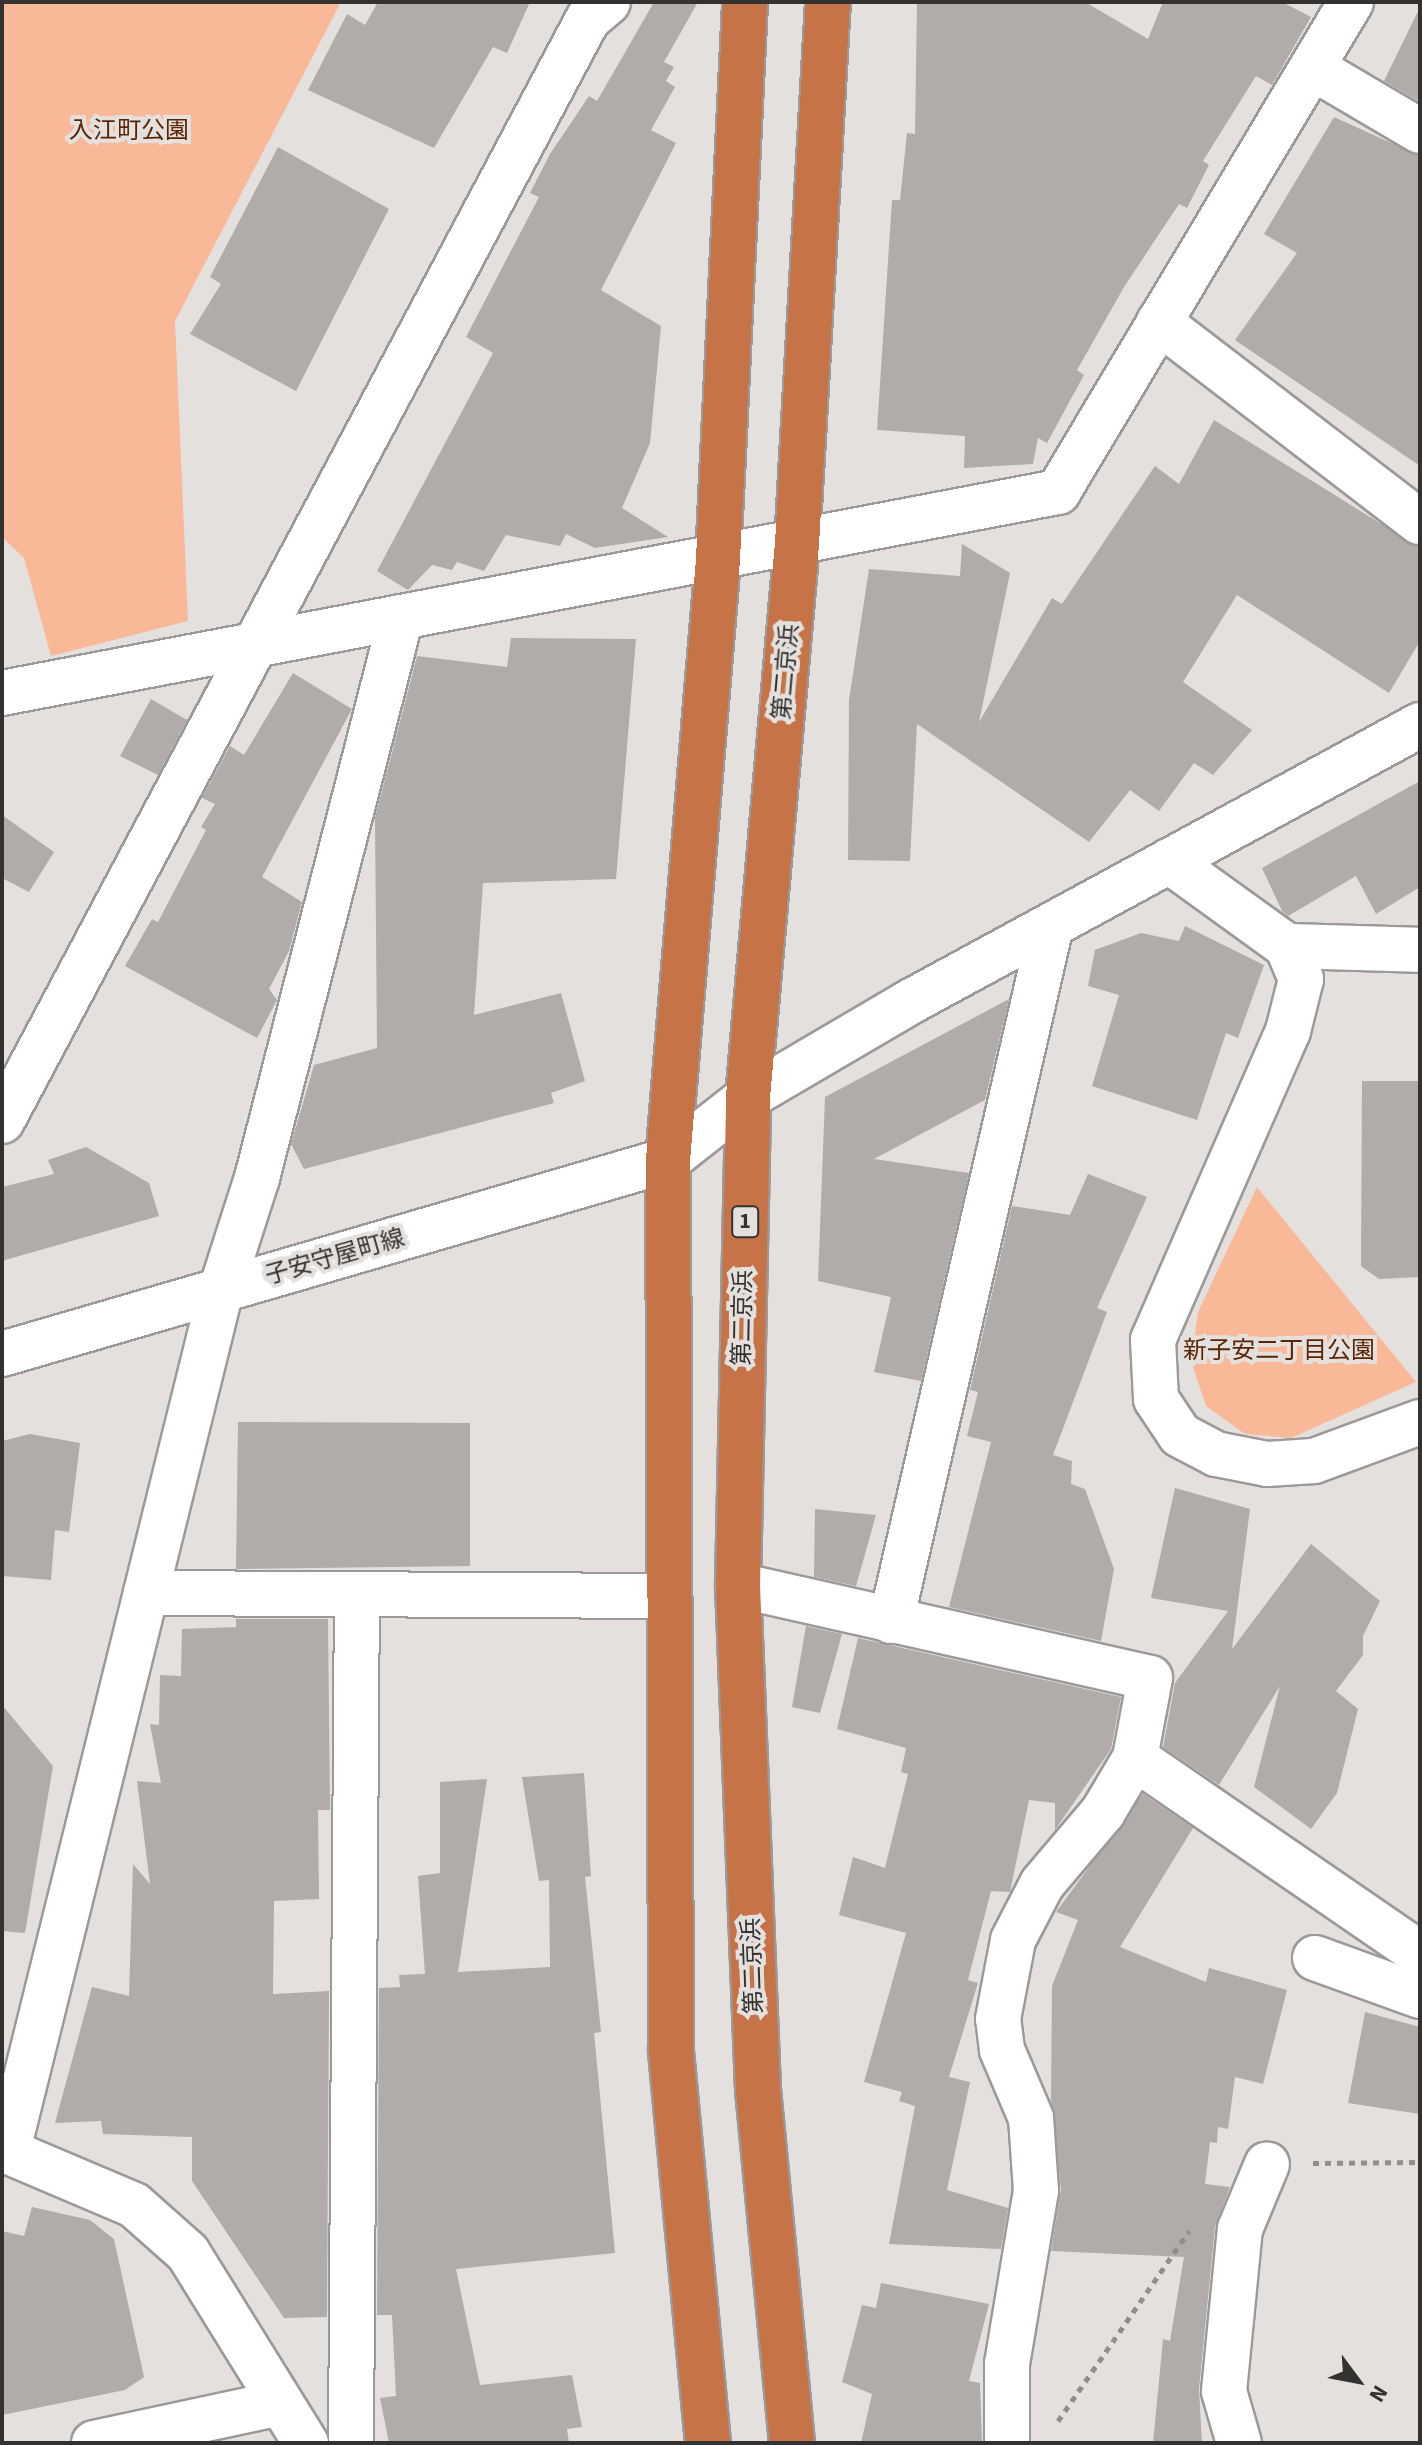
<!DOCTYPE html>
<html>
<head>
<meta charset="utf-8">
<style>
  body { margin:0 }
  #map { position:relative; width:1422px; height:2445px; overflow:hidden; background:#e4e0de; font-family:"Source Sans 3","Noto Sans JP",sans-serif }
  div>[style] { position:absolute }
  .green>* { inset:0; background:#f9b898 }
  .building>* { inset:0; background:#afacaa }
  .path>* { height:5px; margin-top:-2.5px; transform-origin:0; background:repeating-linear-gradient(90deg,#918f8d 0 6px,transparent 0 12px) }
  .roads { filter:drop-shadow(2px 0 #9d9998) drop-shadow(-2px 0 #9d9998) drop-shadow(0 2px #9d9998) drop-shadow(0 -2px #9d9998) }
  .minor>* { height:44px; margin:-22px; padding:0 22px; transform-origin:22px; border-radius:22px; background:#fff }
  .highway>* { height:44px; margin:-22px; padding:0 22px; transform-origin:22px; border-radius:22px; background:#c67347 }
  span { translate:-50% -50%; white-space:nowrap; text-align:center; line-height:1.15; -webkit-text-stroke:8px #e4e0de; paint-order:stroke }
  .shield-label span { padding:2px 6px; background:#e4e0de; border:2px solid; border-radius:6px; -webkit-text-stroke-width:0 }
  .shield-label { font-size:22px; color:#333231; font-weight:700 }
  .park-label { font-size:24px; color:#5c2502 }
  .street-label { font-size:24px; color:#333231 }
  .frame { position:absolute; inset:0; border:4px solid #333231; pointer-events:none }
  .north { position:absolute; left:1318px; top:2341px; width:80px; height:80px; -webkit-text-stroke:6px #e4e0de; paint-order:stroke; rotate:122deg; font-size:22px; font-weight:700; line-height:32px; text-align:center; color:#333231 }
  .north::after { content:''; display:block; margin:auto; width:28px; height:36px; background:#333231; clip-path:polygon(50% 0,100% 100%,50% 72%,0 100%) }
</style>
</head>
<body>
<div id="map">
  <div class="green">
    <i style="clip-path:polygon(2px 2px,341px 2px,175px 321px,188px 621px,51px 656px,24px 558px,2px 537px)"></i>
    <i style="clip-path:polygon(1257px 1187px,1416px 1382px,1291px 1438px,1245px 1434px,1206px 1406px,1191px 1361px,1198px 1312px)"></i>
  </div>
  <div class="building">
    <i style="clip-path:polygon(378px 2px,530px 2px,507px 53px,493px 47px,434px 148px,308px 90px,347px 14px,365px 25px)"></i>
    <i style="clip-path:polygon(654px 2px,698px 2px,664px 62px,674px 67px,666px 81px,675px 87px,651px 130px,676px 143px,601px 290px,661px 326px,650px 443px,622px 508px,668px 537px,595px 548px,566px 534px,560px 546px,506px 535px,484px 571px,457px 562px,452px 570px,432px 565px,408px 590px,377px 571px,493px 353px,466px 337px,539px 197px,530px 193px,550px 154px,589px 96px,597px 101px)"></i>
    <i style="clip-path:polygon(917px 2px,1085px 2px,1148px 39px,1163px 2px,1282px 2px,1311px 17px,1272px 85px,1256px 76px,1203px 161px,1209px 165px,1187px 208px,1179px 204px,1124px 287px,1077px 370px,1084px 375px,1047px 443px,1038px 438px,1033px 464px,964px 468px,965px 436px,877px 430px,892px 200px,900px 200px,907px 133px,915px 134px)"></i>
    <i style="clip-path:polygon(1420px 7px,1420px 102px,1384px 81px)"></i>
    <i style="clip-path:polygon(1334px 117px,1420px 156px,1420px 466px,1235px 340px,1297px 253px,1264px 234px)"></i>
    <i style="clip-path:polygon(278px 147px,389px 209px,296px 391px,190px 334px,221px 284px,210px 277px)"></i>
    <i style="clip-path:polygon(1214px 420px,1420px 548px,1420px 641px,1389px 693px,1237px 595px,1183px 682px,1252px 730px,1213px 775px,1194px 763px,1159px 811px,1130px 790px,1089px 842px,917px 724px,910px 861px,848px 860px,849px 700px,869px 569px,960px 576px,962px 544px,1010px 573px,979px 722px,1052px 598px,1062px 604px,1155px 466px,1179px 484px)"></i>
    <i style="clip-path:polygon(511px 638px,636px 639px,616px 879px,483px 883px,474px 1015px,561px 993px,585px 1081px,551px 1093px,554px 1103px,304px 1169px,291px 1144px,314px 1065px,377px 1048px,375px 818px,417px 656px,507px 667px)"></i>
    <i style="clip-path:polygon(293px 673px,352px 709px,262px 877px,302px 902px,289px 951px,269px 989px,277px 1000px,257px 1038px,125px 966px,152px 919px,158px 922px,206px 830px,201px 827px,215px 804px,202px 798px,230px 746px,244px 755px)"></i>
    <i style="clip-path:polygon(151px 699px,187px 720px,158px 775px,120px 756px)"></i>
    <i style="clip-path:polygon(1420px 781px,1420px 887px,1376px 914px,1356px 876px,1288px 916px,1282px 911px,1262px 868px)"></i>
    <i style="clip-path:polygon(2px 815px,54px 852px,29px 892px,2px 878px)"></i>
    <i style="clip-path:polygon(1185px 926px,1264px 965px,1238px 1038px,1226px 1033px,1197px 1120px,1092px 1086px,1119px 995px,1088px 986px,1095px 950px,1141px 933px,1179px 941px)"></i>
    <i style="clip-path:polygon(1009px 999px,985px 1100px,874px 1159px,969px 1173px,921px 1381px,874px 1372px,891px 1297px,818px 1281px,825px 1097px)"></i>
    <i style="clip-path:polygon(1362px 1081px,1420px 1081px,1420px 1277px,1379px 1279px,1361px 1266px)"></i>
    <i style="clip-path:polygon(86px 1147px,149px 1183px,159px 1216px,2px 1261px,2px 1187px,54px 1174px,48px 1160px)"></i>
    <i style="clip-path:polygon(1088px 1174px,1147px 1197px,1097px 1308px,1107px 1312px,1053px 1455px,1072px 1461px,1071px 1484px,1085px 1489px,1114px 1569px,1101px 1641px,949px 1607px,991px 1442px,967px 1436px,978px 1392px,970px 1390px,1012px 1206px,1070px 1215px)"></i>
    <i style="clip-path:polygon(238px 1422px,470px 1423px,470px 1566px,236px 1569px)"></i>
    <i style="clip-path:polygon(30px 1434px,80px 1443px,69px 1532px,55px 1530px,51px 1580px,2px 1576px,2px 1441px)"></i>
    <i style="clip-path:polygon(1175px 1488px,1250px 1509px,1232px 1649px,1311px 1544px,1380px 1601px,1363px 1636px,1363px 1655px,1336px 1691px,1358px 1709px,1337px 1793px,1311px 1829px,1254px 1787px,1280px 1686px,1219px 1785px,1163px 1747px,1175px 1683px,1228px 1611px,1151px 1598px)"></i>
    <i style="clip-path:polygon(815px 1509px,876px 1515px,856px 1586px,814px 1577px)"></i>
    <i style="clip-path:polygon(236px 1619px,328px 1619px,330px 1810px,318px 1810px,319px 1899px,274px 1901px,273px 1994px,329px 1991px,327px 2317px,284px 2318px,192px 2181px,192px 2137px,103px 2134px,101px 2121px,55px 2123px,92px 1987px,129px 1996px,133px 1864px,150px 1884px,137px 1781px,161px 1783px,150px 1724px,159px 1725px,160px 1675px,181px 1676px,182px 1629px,236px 1627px)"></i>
    <i style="clip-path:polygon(806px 1626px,842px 1634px,820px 1713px,792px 1707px)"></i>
    <i style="clip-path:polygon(858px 1638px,1121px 1697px,1111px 1749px,1055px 1830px,1055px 1803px,1029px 1800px,1010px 1892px,991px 1891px,968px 1980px,978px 1983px,949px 2077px,970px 2082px,947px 2190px,1008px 2208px,1001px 2249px,889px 2244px,915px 2106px,899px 2101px,902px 2092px,864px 2082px,906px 1933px,839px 1915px,853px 1857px,885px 1868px,908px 1774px,901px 1772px,906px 1748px,837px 1729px)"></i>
    <i style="clip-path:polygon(2px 1705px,53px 1766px,25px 1933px,2px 1931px)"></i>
    <i style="clip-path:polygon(584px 1773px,591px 1876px,585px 1877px,601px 2032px,594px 2033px,615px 2253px,456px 2269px,480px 2385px,572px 2375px,582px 2427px,567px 2429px,569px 2443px,389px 2443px,380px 2398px,396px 2396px,392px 2315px,377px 2315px,379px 1988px,400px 1987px,399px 1975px,425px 1974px,418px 1876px,440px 1873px,440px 1782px,487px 1779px,458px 1972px,550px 1967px,549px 1880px,539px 1881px,522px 1777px)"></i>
    <i style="clip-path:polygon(1143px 1794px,1193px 1828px,1120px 1947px,1206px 1982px,1209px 1968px,1287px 1990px,1263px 2084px,1235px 2077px,1228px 2129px,1218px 2127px,1217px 2143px,1210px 2142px,1205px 2184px,1230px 2187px,1215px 2227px,1199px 2389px,1202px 2443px,1153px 2443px,1163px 2339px,1170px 2341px,1184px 2257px,1051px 2251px,1061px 2190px,1051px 2100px,1052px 1986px,1078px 1920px,1056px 1912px)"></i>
    <i style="clip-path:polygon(1365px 2012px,1420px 2027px,1420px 2114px,1348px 2103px)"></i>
    <i style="clip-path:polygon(32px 2207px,90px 2220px,114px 2239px,144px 2377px,125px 2390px,2px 2415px,2px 2231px,24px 2236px)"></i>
    <i style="clip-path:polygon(881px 2283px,989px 2304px,969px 2381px,980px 2383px,982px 2443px,861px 2443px,872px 2394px,842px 2382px,862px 2305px,876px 2308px)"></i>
  </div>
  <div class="path">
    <i style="left:1313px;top:2163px;width:107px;rotate:-0.5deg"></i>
    <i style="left:1058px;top:2421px;width:231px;rotate:-55.4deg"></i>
  </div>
  <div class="roads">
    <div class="minor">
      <i style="left:1313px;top:68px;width:124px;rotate:30.5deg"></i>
      <i style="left:1159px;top:322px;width:329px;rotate:37.5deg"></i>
      <i style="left:2px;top:693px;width:1075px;rotate:-10.78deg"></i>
      <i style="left:1058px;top:492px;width:571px;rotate:-59.12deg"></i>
      <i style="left:1169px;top:861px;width:145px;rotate:35.8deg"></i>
      <i style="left:1287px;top:946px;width:36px;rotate:67deg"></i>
      <i style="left:1301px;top:979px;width:54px;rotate:104deg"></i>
      <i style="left:1288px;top:1031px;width:337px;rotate:113.6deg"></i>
      <i style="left:1153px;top:1340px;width:59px;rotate:87.1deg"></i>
      <i style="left:1156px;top:1399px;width:43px;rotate:56.3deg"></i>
      <i style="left:1180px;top:1435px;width:41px;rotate:27.8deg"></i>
      <i style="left:1216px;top:1454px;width:52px;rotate:11.1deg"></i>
      <i style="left:1267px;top:1464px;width:47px;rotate:-3.7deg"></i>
      <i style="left:1314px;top:1461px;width:113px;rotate:-20.2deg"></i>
      <i style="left:1287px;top:946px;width:133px;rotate:1.7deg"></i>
      <i style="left:2px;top:1121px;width:1248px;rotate:-62deg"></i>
      <i style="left:588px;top:19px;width:26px;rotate:-40deg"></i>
      <i style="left:2px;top:1354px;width:694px;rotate:-16.24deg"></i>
      <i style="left:668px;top:1160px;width:102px;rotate:-38.2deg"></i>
      <i style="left:748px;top:1097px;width:186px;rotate:-30.4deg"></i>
      <i style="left:908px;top:1003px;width:583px;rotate:-28.5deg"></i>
      <i style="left:738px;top:1585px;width:422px;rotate:12.7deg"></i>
      <i style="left:1150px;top:1678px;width:81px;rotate:100.6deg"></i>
      <i style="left:1135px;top:1758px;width:346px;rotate:34.5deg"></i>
      <i style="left:146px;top:1593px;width:523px;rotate:0.33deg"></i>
      <i style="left:891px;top:1621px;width:713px;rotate:-77.04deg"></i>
      <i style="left:1315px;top:1958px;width:112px;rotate:19.9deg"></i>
      <i style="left:2px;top:2149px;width:143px;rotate:23deg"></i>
      <i style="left:134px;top:2205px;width:72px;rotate:41.6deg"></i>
      <i style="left:188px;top:2253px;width:224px;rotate:58.2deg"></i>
      <i style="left:8px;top:2150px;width:886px;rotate:-76.09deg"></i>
      <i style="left:221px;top:1290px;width:118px;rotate:-72.2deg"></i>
      <i style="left:257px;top:1178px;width:579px;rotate:-75.6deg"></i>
      <i style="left:94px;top:2443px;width:186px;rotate:-12.1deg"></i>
      <i style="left:351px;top:2443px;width:849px;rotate:-89.6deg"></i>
      <i style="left:1007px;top:2443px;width:79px;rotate:-90deg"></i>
      <i style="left:1007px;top:2364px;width:175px;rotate:-80.5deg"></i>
      <i style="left:1036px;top:2191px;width:73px;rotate:-93.9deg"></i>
      <i style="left:1031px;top:2118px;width:74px;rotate:-113.1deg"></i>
      <i style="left:1002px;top:2050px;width:31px;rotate:-97deg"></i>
      <i style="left:998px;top:2019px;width:80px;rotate:-79.2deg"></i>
      <i style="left:1013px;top:1940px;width:63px;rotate:-62.6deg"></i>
      <i style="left:1042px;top:1884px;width:94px;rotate:-49.7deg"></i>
      <i style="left:1103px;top:1812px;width:63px;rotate:-59.3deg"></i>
      <i style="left:1239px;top:2443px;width:54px;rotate:-106.1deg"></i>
      <i style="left:1224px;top:2391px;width:163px;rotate:-84.4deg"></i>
      <i style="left:1240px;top:2229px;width:70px;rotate:-67.4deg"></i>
    </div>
    <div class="highway">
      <i style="left:708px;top:2443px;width:396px;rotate:-95.4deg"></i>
      <i style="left:671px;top:2049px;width:889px;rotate:-90.19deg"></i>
      <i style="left:668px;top:1160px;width:603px;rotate:-85.24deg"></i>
      <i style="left:718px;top:559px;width:558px;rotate:-87.22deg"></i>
      <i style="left:792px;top:2443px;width:355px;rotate:-95.5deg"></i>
      <i style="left:758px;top:2090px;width:505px;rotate:-92.27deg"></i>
      <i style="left:738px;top:1585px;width:488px;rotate:-88.8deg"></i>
      <i style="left:748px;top:1097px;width:555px;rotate:-84.94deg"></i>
      <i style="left:797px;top:544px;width:543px;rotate:-86.73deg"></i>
    </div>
  </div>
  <div class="shield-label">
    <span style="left:745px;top:1222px">1</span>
  </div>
  <div class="park-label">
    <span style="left:129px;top:131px">入江町公園</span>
    <span style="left:1279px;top:1351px">新子安二丁目公園</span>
  </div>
  <div class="street-label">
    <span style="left:786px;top:672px;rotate:-85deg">第二京浜</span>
    <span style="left:335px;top:1257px;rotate:-16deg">子安守屋町線</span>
    <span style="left:743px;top:1318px;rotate:-89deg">第二京浜</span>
    <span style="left:753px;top:1966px;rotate:-92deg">第二京浜</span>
  </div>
  <div class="frame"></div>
  <div class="north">N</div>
</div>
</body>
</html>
